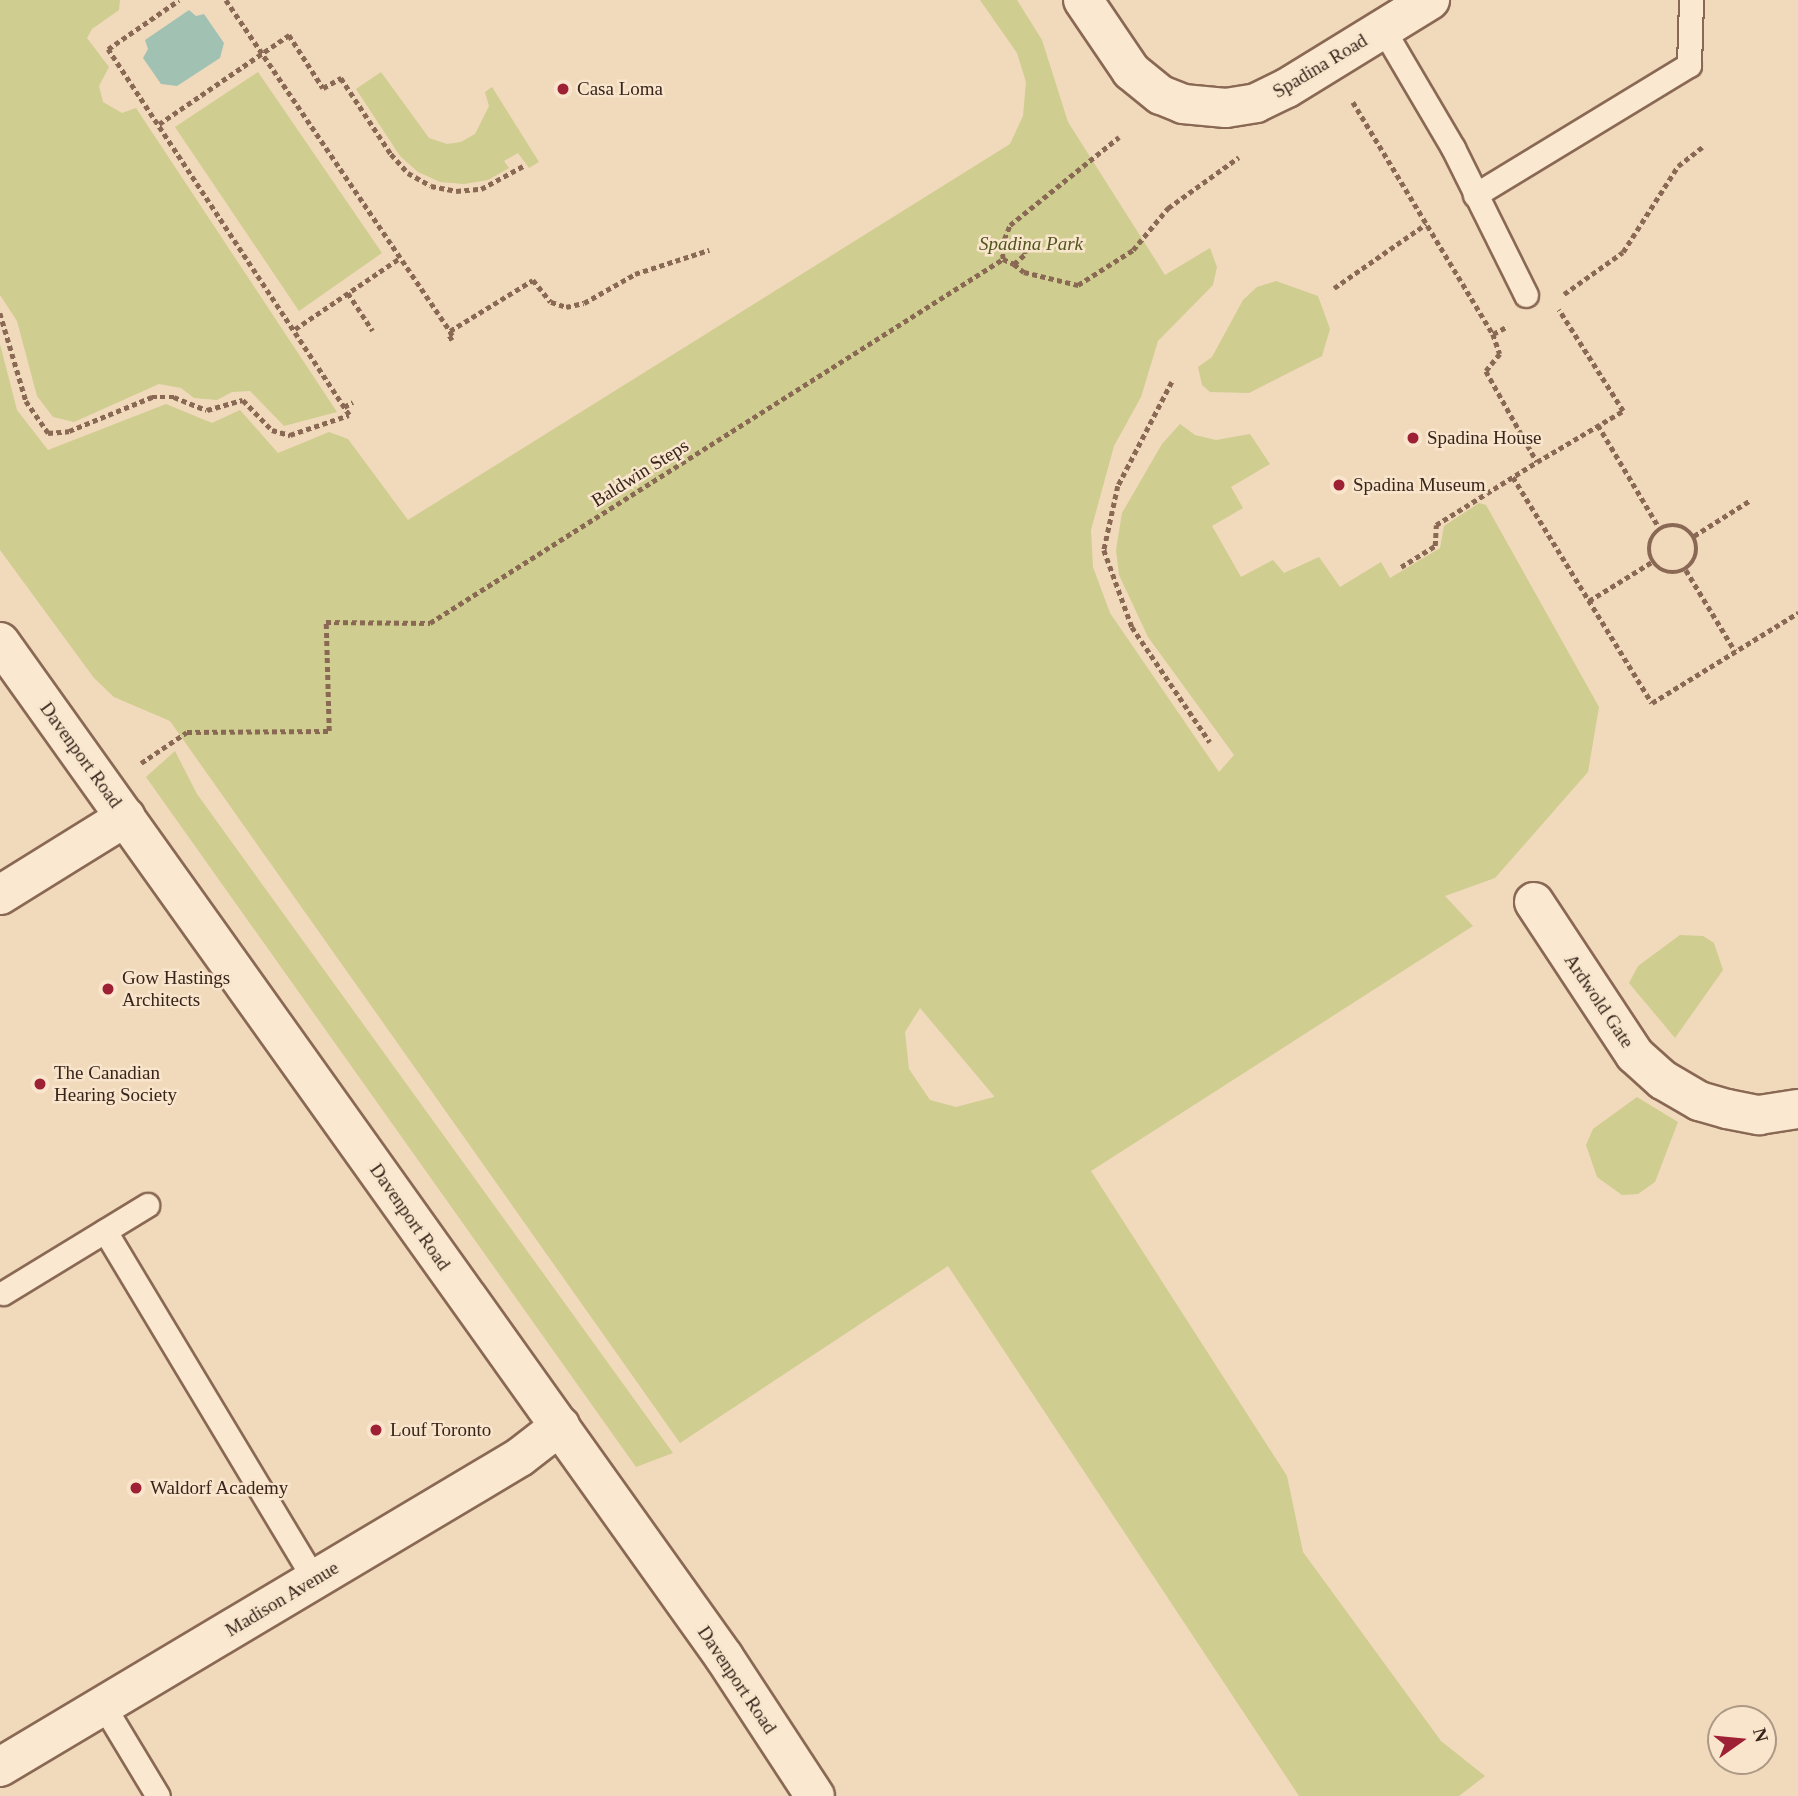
<!DOCTYPE html>
<html>
<head>
<meta charset="utf-8">
<style>
  body { margin:0 }
  #map { position:relative; width:1798px; height:1796px; overflow:hidden; background:#f1d9bc; font-family:Georgia,serif }
  div>[style] { position:absolute }
  .green>* { inset:0; background:#cfcd90 }
  .water>* { inset:0; background:#a1c2b3 }
  .path>* { height:4.5px; margin-top:-2.25px; transform-origin:0; background:repeating-linear-gradient(90deg,#8a6954 0 5px,transparent 0 8.5px) }
  .path>.ring { margin:-2.25px; padding:0; box-sizing:content-box; background:none; border:4.5px solid #8a6954; border-radius:50% }
  .roads { filter:drop-shadow(2px 0 #8a6954) drop-shadow(-2px 0 #8a6954) drop-shadow(0 2px #8a6954) drop-shadow(0 -2px #8a6954) }
  .lane>* { height:23px; margin:-11.5px; padding:0 11.5px; transform-origin:11.5px; border-radius:11.5px; background:#fbe8d0 }
  .street>* { height:38px; margin:-19px; padding:0 19px; transform-origin:19px; border-radius:19px; background:#fbe8d0 }
  .secondary>* { height:38px; margin:-19px; padding:0 19px; transform-origin:19px; border-radius:19px; background:#fbe8d0 }
  .dots>* { width:19px; height:19px; translate:-50% -50%; box-sizing:border-box; border:4px solid #f8e5cc; border-radius:50% }
  span { translate:-50% -50%; white-space:nowrap; text-align:center; line-height:1.15; -webkit-text-stroke:5px #f8e5cc; paint-order:stroke }
  .street-label { font-size:19px; color:#38241b }
  .poi-label { font-size:19px; color:#38241b }
  .left { translate:0 -50%; text-align:left }
  .park-label { font-size:19px; color:#51561f; font-style:italic }
  .north { position:absolute; left:1707px; top:1705px; width:70px; height:70px; box-sizing:border-box; background:#f8e5cc; border:2px solid #ab9885; border-radius:50%; rotate:75deg; font-size:19px; font-weight:700; line-height:28px; text-align:center; color:#38241b }
  .north::after { content:''; display:block; margin:auto; width:24px; height:32px; background:#9d2034; clip-path:polygon(50% 0,100% 100%,50% 72%,0 100%) }
</style>
</head>
<body>
<div id="map">
  <div class="green">
    <i style="clip-path:polygon(0 0,120px 0,119px 10px,92px 29px,87px 38px,109px 67px,99px 86px,103px 102px,122px 113px,136px 108px,337px 412px,284px 426px,250px 391px,232px 392px,217px 400px,194px 398px,181px 388px,159px 384px,74px 422px,53px 417px,37px 396px,17px 321px,0 295px)"></i>
    <i style="clip-path:polygon(evenodd,980px 0,1017px 0,1042px 40px,1068px 122px,1165px 275px,1210px 248px,1217px 267px,1213px 285px,1158px 341px,1141px 397px,1114px 446px,1091px 530px,1093px 567px,1110px 613px,1219px 772px,1234px 755px,1148px 637px,1119px 575px,1116px 550px,1122px 513px,1162px 444px,1180px 424px,1195px 435px,1216px 440px,1250px 434px,1270px 464px,1231px 487px,1243px 508px,1212px 526px,1241px 577px,1273px 560px,1284px 573px,1319px 557px,1340px 587px,1381px 562px,1390px 578px,1440px 548px,1444px 526px,1479px 503px,1486px 505px,1599px 707px,1588px 772px,1495px 878px,1445px 896px,1473px 926px,1091px 1171px,1287px 1476px,1303px 1552px,1441px 1741px,1485px 1776px,1459px 1796px,1299px 1796px,948px 1266px,680px 1443px,170px 721px,114px 697px,94px 678px,0 550px,0 344px,17px 410px,48px 450px,166px 404px,212px 423px,240px 410px,278px 453px,329px 432px,348px 439px,408px 520px,1010px 144px,1023px 116px,1026px 82px,1017px 53px,980px 0,920px 1008px,994px 1096px,994px 1097px,956px 1107px,930px 1100px,909px 1069px,905px 1032px,920px 1008px)"></i>
    <i style="clip-path:polygon(258px 72px,382px 253px,299px 311px,175px 127px)"></i>
    <i style="clip-path:polygon(381px 72px,429px 138px,447px 144px,461px 142px,475px 134px,489px 106px,485px 92px,492px 87px,539px 162px,529px 168px,518px 153px,504px 161px,509px 168px,488px 180px,464px 184px,440px 182px,418px 172px,400px 156px,356px 89px)"></i>
    <i style="clip-path:polygon(1276px 281px,1318px 296px,1330px 329px,1322px 356px,1249px 393px,1210px 392px,1202px 385px,1198px 367px,1212px 357px,1243px 300px,1257px 287px)"></i>
    <i style="clip-path:polygon(175px 751px,197px 794px,673px 1453px,636px 1467px,146px 777px)"></i>
    <i style="clip-path:polygon(1680px 935px,1703px 936px,1714px 943px,1723px 970px,1675px 1038px,1629px 983px,1638px 966px)"></i>
    <i style="clip-path:polygon(1637px 1097px,1678px 1122px,1655px 1182px,1638px 1194px,1622px 1195px,1597px 1177px,1586px 1145px,1593px 1129px)"></i>
  </div>
  <div class="water">
    <i style="clip-path:polygon(189px 10px,196px 16px,204px 14px,224px 43px,220px 58px,177px 86px,161px 84px,143px 58px,148px 49px,145px 40px)"></i>
  </div>
  <div class="path">
    <i style="left:226px;top:0;width:400px;rotate:55.9deg"></i>
    <i style="left:450px;top:331px;width:7px;rotate:63deg"></i>
    <i style="left:453px;top:337px;width:6px;rotate:149deg"></i>
    <i style="left:1353px;top:102px;width:271px;rotate:58.9deg"></i>
    <i style="left:1493px;top:334px;width:17px;rotate:-28deg"></i>
    <i style="left:159px;top:124px;width:158px;rotate:-34.4deg"></i>
    <i style="left:289px;top:35px;width:63px;rotate:57.3deg"></i>
    <i style="left:323px;top:88px;width:21px;rotate:-29deg"></i>
    <i style="left:341px;top:78px;width:91px;rotate:56.7deg"></i>
    <i style="left:391px;top:154px;width:25px;rotate:48deg"></i>
    <i style="left:408px;top:173px;width:26px;rotate:29deg"></i>
    <i style="left:431px;top:186px;width:25px;rotate:11deg"></i>
    <i style="left:456px;top:191px;width:25px;rotate:-5deg"></i>
    <i style="left:481px;top:189px;width:50px;rotate:-28.6deg"></i>
    <i style="left:1003px;top:259px;width:12px;rotate:24deg"></i>
    <i style="left:1014px;top:264px;width:15px;rotate:-42deg"></i>
    <i style="left:1025px;top:254px;width:12px;rotate:-104deg"></i>
    <i style="left:1022px;top:242px;width:15px;rotate:-176deg"></i>
    <i style="left:1014px;top:264px;width:13px;rotate:39deg"></i>
    <i style="left:1024px;top:272px;width:56px;rotate:13.5deg"></i>
    <i style="left:1078px;top:285px;width:65px;rotate:-32.5deg"></i>
    <i style="left:1133px;top:250px;width:55px;rotate:-50.2deg"></i>
    <i style="left:1168px;top:208px;width:87px;rotate:-35.7deg"></i>
    <i style="left:1334px;top:288px;width:112px;rotate:-34.8deg"></i>
    <i style="left:348px;top:293px;width:45px;rotate:56.7deg"></i>
    <i style="left:1564px;top:294px;width:72px;rotate:-35.4deg"></i>
    <i style="left:1623px;top:252px;width:102px;rotate:-57.4deg"></i>
    <i style="left:1678px;top:166px;width:31px;rotate:-38deg"></i>
    <i style="left:0;top:313px;width:92px;rotate:73.5deg"></i>
    <i style="left:26px;top:401px;width:39px;rotate:55deg"></i>
    <i style="left:48px;top:433px;width:21px;rotate:-5deg"></i>
    <i style="left:69px;top:431px;width:90px;rotate:-22.3deg"></i>
    <i style="left:152px;top:397px;width:22px"></i>
    <i style="left:174px;top:397px;width:35px;rotate:22deg"></i>
    <i style="left:207px;top:410px;width:37px;rotate:-16deg"></i>
    <i style="left:243px;top:400px;width:42px;rotate:46deg"></i>
    <i style="left:272px;top:430px;width:19px;rotate:16deg"></i>
    <i style="left:290px;top:435px;width:62px;rotate:-18.7deg"></i>
    <i style="left:349px;top:415px;width:438px;rotate:-123.4deg"></i>
    <i style="left:108px;top:49px;width:86px;rotate:-34.6deg"></i>
    <i style="left:295px;top:329px;width:127px;rotate:-34.1deg"></i>
    <i style="left:450px;top:331px;width:97px;rotate:-31.6deg"></i>
    <i style="left:533px;top:280px;width:28px;rotate:51deg"></i>
    <i style="left:551px;top:302px;width:16px;rotate:18deg"></i>
    <i style="left:566px;top:307px;width:18px;rotate:-13deg"></i>
    <i style="left:584px;top:303px;width:59px;rotate:-29.6deg"></i>
    <i style="left:635px;top:274px;width:78px;rotate:-18deg"></i>
    <i style="left:1493px;top:334px;width:21px;rotate:71deg"></i>
    <i style="left:1500px;top:354px;width:22px;rotate:129deg"></i>
    <i style="left:1486px;top:371px;width:104px;rotate:60.7deg"></i>
    <i style="left:1537px;top:462px;width:100px;rotate:-30.7deg"></i>
    <i style="left:1623px;top:411px;width:120px;rotate:-122.4deg"></i>
    <i style="left:1172px;top:382px;width:117px;rotate:117.4deg"></i>
    <i style="left:1118px;top:486px;width:66px;rotate:102.3deg"></i>
    <i style="left:1104px;top:550px;width:82px;rotate:70deg"></i>
    <i style="left:1132px;top:627px;width:139px;rotate:55.9deg"></i>
    <i style="left:344px;top:407px;width:10px;rotate:-29deg"></i>
    <i style="left:1598px;top:425px;width:121px;rotate:59.2deg"></i>
    <i style="left:1513px;top:477px;width:265px;rotate:58.4deg"></i>
    <i style="left:1652px;top:703px;width:172px;rotate:-31.7deg"></i>
    <i class="ring" style="left:1649px;top:525px;width:43.5px;height:43.5px"></i>
    <i style="left:1694px;top:536px;width:65px;rotate:-32.5deg"></i>
    <i style="left:1401px;top:567px;width:40px;rotate:-32deg"></i>
    <i style="left:1435px;top:546px;width:21px;rotate:-87deg"></i>
    <i style="left:1436px;top:525px;width:119px;rotate:-32deg"></i>
    <i style="left:1686px;top:570px;width:95px;rotate:58.8deg"></i>
    <i style="left:1589px;top:601px;width:74px;rotate:-31.8deg"></i>
    <i style="left:141px;top:763px;width:55px;rotate:-34deg"></i>
    <i style="left:187px;top:732px;width:142px;rotate:-0.4deg"></i>
    <i style="left:329px;top:731px;width:109px;rotate:-91.6deg"></i>
    <i style="left:326px;top:622px;width:104px;rotate:0.6deg"></i>
    <i style="left:430px;top:623px;width:679px;rotate:-32.43deg"></i>
    <i style="left:1003px;top:259px;width:12px;rotate:-99deg"></i>
    <i style="left:1001px;top:247px;width:24px;rotate:-68deg"></i>
    <i style="left:1010px;top:225px;width:140px;rotate:-38.9deg"></i>
  </div>
  <div class="roads">
    <div class="lane">
      <i style="left:1383px;top:29px;width:138px;rotate:59.5deg"></i>
      <i style="left:1453px;top:148px;width:164px;rotate:63.6deg"></i>
      <i style="left:1475px;top:195px;width:250px;rotate:-31.3deg"></i>
      <i style="left:1689px;top:65px;width:65px;rotate:-88.2deg"></i>
      <i style="left:105px;top:1231px;width:406px;rotate:59deg"></i>
      <i style="left:3px;top:1293px;width:169px;rotate:-31.4deg"></i>
      <i style="left:103px;top:1705px;width:106px;rotate:58.9deg"></i>
    </div>
    <div class="street">
      <i style="left:1534px;top:902px;width:183px;rotate:56.6deg"></i>
      <i style="left:1635px;top:1055px;width:38px;rotate:42deg"></i>
      <i style="left:1663px;top:1080px;width:42px;rotate:30.3deg"></i>
      <i style="left:1699px;top:1101px;width:29px;rotate:16deg"></i>
      <i style="left:1727px;top:1109px;width:33px;rotate:11deg"></i>
      <i style="left:1759px;top:1115px;width:39px;rotate:-9deg"></i>
      <i style="left:0;top:1767px;width:605px;rotate:-30.8deg"></i>
      <i style="left:520px;top:1457px;width:51px;rotate:-37.8deg"></i>
    </div>
    <div class="secondary">
      <i style="left:1083px;top:0;width:86px;rotate:55.9deg"></i>
      <i style="left:1131px;top:71px;width:38px;rotate:39deg"></i>
      <i style="left:1161px;top:95px;width:24px;rotate:22deg"></i>
      <i style="left:1183px;top:104px;width:43px;rotate:5.3deg"></i>
      <i style="left:1226px;top:108px;width:30px;rotate:-9deg"></i>
      <i style="left:1256px;top:103px;width:34px;rotate:-26deg"></i>
      <i style="left:1287px;top:88px;width:168px;rotate:-31.6deg"></i>
      <i style="left:0;top:642px;width:1247px;rotate:54.5deg"></i>
      <i style="left:724px;top:1657px;width:166px;rotate:56.8deg"></i>
      <i style="left:0;top:895px;width:148px;rotate:-31.8deg"></i>
    </div>
  </div>
  <div class="dots">
    <i style="left:563px;top:89px;background:#9d2034"></i>
    <i style="left:1413px;top:438px;background:#9d2034"></i>
    <i style="left:1339px;top:485px;background:#9d2034"></i>
    <i style="left:108px;top:989px;background:#9d2034"></i>
    <i style="left:40px;top:1084px;background:#9d2034"></i>
    <i style="left:376px;top:1430px;background:#9d2034"></i>
    <i style="left:136px;top:1488px;background:#9d2034"></i>
  </div>
  <div class="street-label">
    <span style="left:1320px;top:66px;rotate:-31deg">Spadina Road</span>
    <span style="left:640px;top:473px;rotate:-32deg">Baldwin Steps</span>
    <span style="left:81px;top:755px;rotate:54deg">Davenport Road</span>
    <span style="left:1599px;top:1001px;rotate:56deg">Ardwold Gate</span>
    <span style="left:410px;top:1217px;rotate:55deg">Davenport Road</span>
    <span style="left:282px;top:1599px;rotate:-31deg">Madison Avenue</span>
    <span style="left:737px;top:1680px;rotate:56deg">Davenport Road</span>
  </div>
  <div class="poi-label">
    <span class="left" style="left:577px;top:89px">Casa Loma</span>
    <span class="left" style="left:1427px;top:438px">Spadina House</span>
    <span class="left" style="left:1353px;top:485px">Spadina Museum</span>
    <span class="left" style="left:122px;top:989px">Gow Hastings<br>Architects</span>
    <span class="left" style="left:54px;top:1084px">The Canadian<br>Hearing Society</span>
    <span class="left" style="left:390px;top:1430px">Louf Toronto</span>
    <span class="left" style="left:150px;top:1488px">Waldorf Academy</span>
  </div>
  <div class="park-label">
    <span style="left:1031px;top:244px">Spadina Park</span>
  </div>
  <div class="north">N</div>
</div>
</body>
</html>
